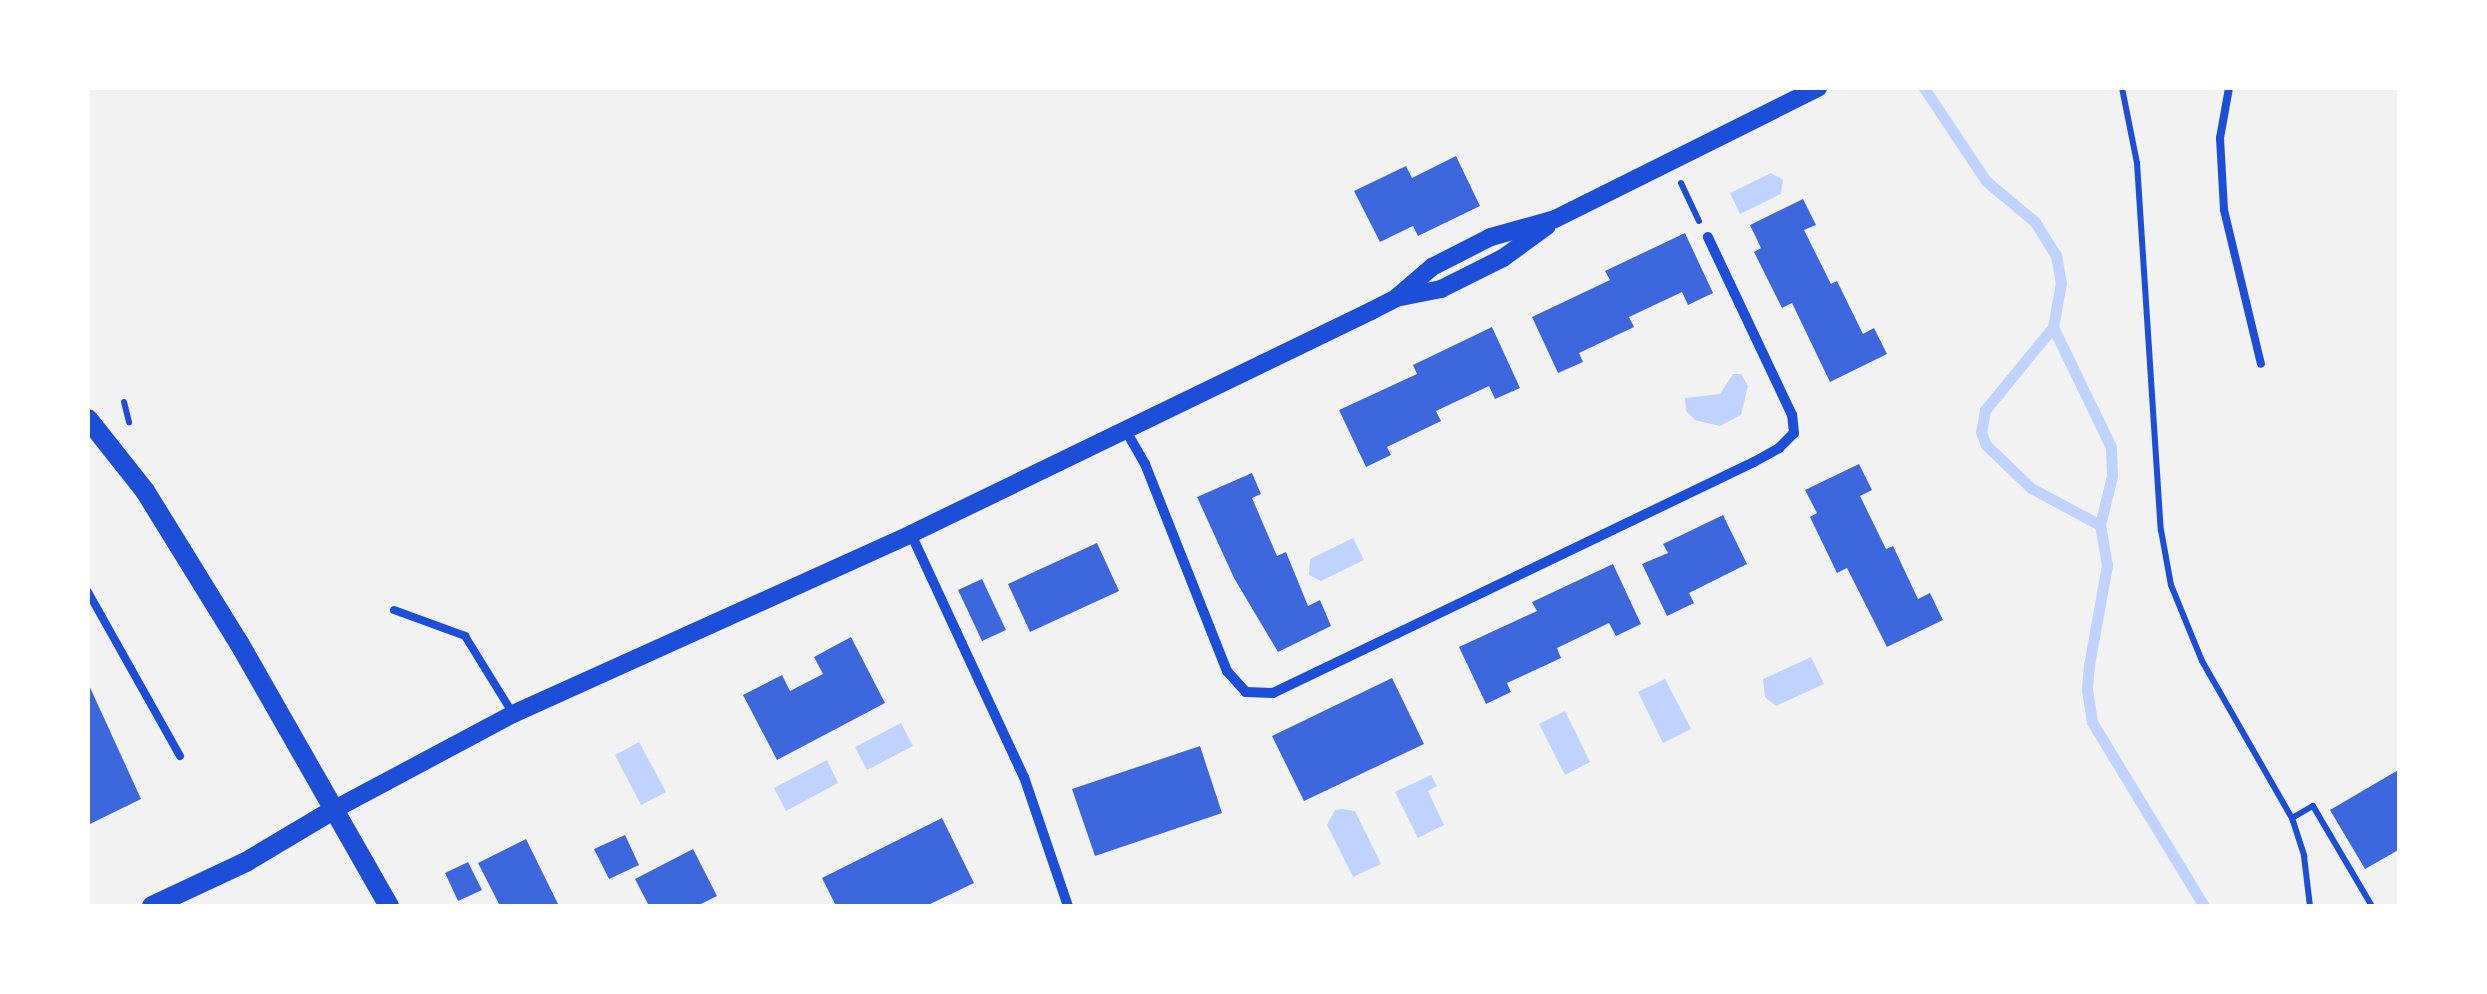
<!DOCTYPE html>
<html>
<head>
<meta charset="utf-8">
<style>
  body { margin:0 }
  #map { position:relative; width:2487px; height:994px; overflow:hidden; background:#f2f2f2; font-family:Quicksand,sans-serif }
  div>[style] { position:absolute }
  .water>* { inset:0; background:#bfd3fe }
  .stream>* { height:11px; margin:-5.5px; padding:0 5.5px; transform-origin:5.5px; border-radius:5.5px; background:#bfd3fe }
  .building>* { inset:0; background:#3d67dc }
  .path>* { height:6px; margin:-3px; padding:0 3px; transform-origin:3px; border-radius:3px; background:#1d4ed8 }
  .service>* { height:8px; margin:-4px; padding:0 4px; transform-origin:4px; border-radius:4px; background:#1d4ed8 }
  .minor>* { height:10px; margin:-5px; padding:0 5px; transform-origin:5px; border-radius:5px; background:#1d4ed8 }
  .tertiary>* { height:18px; margin:-9px; padding:0 9px; transform-origin:9px; border-radius:9px; background:#1d4ed8 }
  .secondary>* { height:20px; margin:-10px; padding:0 10px; transform-origin:10px; border-radius:10px; background:#1d4ed8 }
  span { translate:-50% -50%; white-space:nowrap; text-align:center; line-height:1.15; -webkit-text-stroke:10px #fff; paint-order:stroke }
  .frame { position:absolute; inset:0; border:90px solid #fff; pointer-events:none }
</style>
</head>
<body>
<div id="map">
  <div class="water">
    <i style="clip-path:polygon(1771px 173px,1783px 180px,1781px 194px,1740px 214px,1730px 193px)"></i>
    <i style="clip-path:polygon(1733px 374px,1741px 374px,1748px 386px,1741px 415px,1720px 426px,1695px 420px,1686px 411px,1685px 398px,1720px 394px)"></i>
    <i style="clip-path:polygon(1353px 538px,1364px 560px,1321px 581px,1309px 575px,1310px 559px)"></i>
    <i style="clip-path:polygon(1811px 657px,1824px 684px,1776px 706px,1765px 697px,1763px 679px)"></i>
    <i style="clip-path:polygon(1665px 679px,1691px 729px,1663px 743px,1638px 692px)"></i>
    <i style="clip-path:polygon(1565px 711px,1590px 762px,1565px 775px,1539px 724px)"></i>
    <i style="clip-path:polygon(901px 723px,913px 746px,867px 770px,855px 747px)"></i>
    <i style="clip-path:polygon(639px 742px,666px 792px,641px 805px,615px 755px)"></i>
    <i style="clip-path:polygon(827px 760px,838px 783px,786px 811px,774px 788px)"></i>
    <i style="clip-path:polygon(1431px 775px,1437px 786px,1428px 791px,1444px 825px,1418px 838px,1395px 792px)"></i>
    <i style="clip-path:polygon(1342px 809px,1355px 811px,1381px 864px,1353px 877px,1327px 825px,1335px 810px)"></i>
  </div>
  <div class="stream">
    <i style="left:1924px;top:88px;width:112px;rotate:56.3deg"></i>
    <i style="left:1986px;top:181px;width:64px;rotate:39.9deg"></i>
    <i style="left:2035px;top:222px;width:39px;rotate:58deg"></i>
    <i style="left:2056px;top:255px;width:28px;rotate:80deg"></i>
    <i style="left:2061px;top:283px;width:45px;rotate:100.3deg"></i>
    <i style="left:2053px;top:327px;width:107px;rotate:129.3deg"></i>
    <i style="left:1985px;top:410px;width:22px;rotate:100deg"></i>
    <i style="left:1981px;top:432px;width:14px;rotate:69deg"></i>
    <i style="left:1986px;top:445px;width:62px;rotate:43.7deg"></i>
    <i style="left:2031px;top:488px;width:78px;rotate:28.2deg"></i>
    <i style="left:2100px;top:525px;width:41px;rotate:80.1deg"></i>
    <i style="left:2107px;top:565px;width:102px;rotate:100.2deg"></i>
    <i style="left:2089px;top:665px;width:25px;rotate:95deg"></i>
    <i style="left:2087px;top:690px;width:32px;rotate:81deg"></i>
    <i style="left:2092px;top:722px;width:215px;rotate:58.7deg"></i>
    <i style="left:2053px;top:327px;width:133px;rotate:64.2deg"></i>
    <i style="left:2111px;top:447px;width:29px;rotate:88deg"></i>
    <i style="left:2112px;top:476px;width:50px;rotate:103.8deg"></i>
  </div>
  <div class="building">
    <i style="clip-path:polygon(1456px 156px,1480px 206px,1418px 236px,1413px 226px,1380px 242px,1354px 191px,1406px 166px,1412px 178px)"></i>
    <i style="clip-path:polygon(1803px 199px,1816px 225px,1804px 230px,1831px 284px,1837px 281px,1863px 334px,1874px 328px,1887px 354px,1830px 382px,1792px 303px,1782px 308px,1754px 252px,1761px 248px,1750px 225px)"></i>
    <i style="clip-path:polygon(1685px 233px,1713px 293px,1688px 305px,1682px 292px,1629px 317px,1634px 327px,1579px 353px,1583px 362px,1558px 373px,1532px 317px,1610px 280px,1605px 271px)"></i>
    <i style="clip-path:polygon(1492px 327px,1520px 388px,1495px 399px,1489px 386px,1436px 411px,1441px 421px,1387px 447px,1391px 455px,1366px 467px,1339px 410px,1417px 374px,1413px 365px)"></i>
    <i style="clip-path:polygon(1859px 464px,1872px 490px,1860px 496px,1886px 549px,1893px 546px,1918px 599px,1930px 593px,1943px 620px,1887px 647px,1847px 568px,1837px 573px,1810px 517px,1817px 513px,1805px 490px)"></i>
    <i style="clip-path:polygon(1252px 473px,1261px 494px,1252px 498px,1277px 556px,1286px 552px,1308px 606px,1320px 600px,1331px 626px,1278px 652px,1234px 578px,1197px 497px)"></i>
    <i style="clip-path:polygon(1723px 515px,1747px 564px,1689px 593px,1694px 603px,1667px 616px,1642px 564px,1668px 553px,1663px 544px)"></i>
    <i style="clip-path:polygon(1097px 543px,1119px 591px,1030px 632px,1008px 584px)"></i>
    <i style="clip-path:polygon(1613px 564px,1641px 624px,1616px 636px,1609px 623px,1557px 648px,1561px 658px,1507px 683px,1511px 692px,1486px 704px,1459px 647px,1537px 611px,1532px 602px)"></i>
    <i style="clip-path:polygon(982px 579px,1006px 630px,982px 641px,958px 590px)"></i>
    <i style="clip-path:polygon(851px 637px,885px 703px,777px 760px,743px 695px,782px 675px,790px 691px,823px 674px,814px 657px)"></i>
    <i style="clip-path:polygon(1392px 678px,1424px 744px,1304px 801px,1272px 736px)"></i>
    <i style="clip-path:polygon(88px 683px,141px 799px,88px 825px)"></i>
    <i style="clip-path:polygon(1200px 746px,1222px 813px,1095px 856px,1072px 789px)"></i>
    <i style="clip-path:polygon(2400px 769px,2400px 849px,2365px 869px,2330px 810px)"></i>
    <i style="clip-path:polygon(942px 818px,974px 883px,926px 906px,836px 906px,822px 878px)"></i>
    <i style="clip-path:polygon(625px 835px,639px 865px,609px 879px,594px 849px)"></i>
    <i style="clip-path:polygon(526px 839px,559px 906px,500px 906px,478px 863px)"></i>
    <i style="clip-path:polygon(693px 849px,717px 896px,697px 906px,649px 906px,635px 879px)"></i>
    <i style="clip-path:polygon(468px 862px,482px 890px,458px 901px,445px 873px)"></i>
  </div>
  <div class="path">
    <i style="left:2122px;top:88px;width:76px;rotate:78.7deg"></i>
    <i style="left:2137px;top:163px;width:368px;rotate:86.3deg"></i>
    <i style="left:2161px;top:530px;width:56px;rotate:79.7deg"></i>
    <i style="left:2171px;top:585px;width:82px;rotate:67.8deg"></i>
    <i style="left:2202px;top:661px;width:181px;rotate:60.2deg"></i>
    <i style="left:2292px;top:818px;width:40px;rotate:72deg"></i>
    <i style="left:2304px;top:856px;width:50px;rotate:83.2deg"></i>
    <i style="left:1681px;top:183px;width:42px;rotate:64.7deg"></i>
    <i style="left:124px;top:402px;width:21px;rotate:76deg"></i>
    <i style="left:2292px;top:818px;width:24px;rotate:-30deg"></i>
    <i style="left:2313px;top:806px;width:116px;rotate:59.5deg"></i>
  </div>
  <div class="service">
    <i style="left:2229px;top:88px;width:51px;rotate:100.2deg"></i>
    <i style="left:2220px;top:138px;width:72px;rotate:86.8deg"></i>
    <i style="left:2224px;top:210px;width:158px;rotate:76.5deg"></i>
    <i style="left:88px;top:592px;width:188px;rotate:60.7deg"></i>
    <i style="left:394px;top:610px;width:76px;rotate:20.1deg"></i>
    <i style="left:465px;top:636px;width:89px;rotate:58.3deg"></i>
  </div>
  <div class="minor">
    <i style="left:1126px;top:431px;width:38px;rotate:60deg"></i>
    <i style="left:1145px;top:464px;width:223px;rotate:68.4deg"></i>
    <i style="left:1227px;top:671px;width:28px;rotate:48deg"></i>
    <i style="left:1246px;top:692px;width:27px;rotate:2deg"></i>
    <i style="left:1273px;top:693px;width:534px;rotate:-25.65deg"></i>
    <i style="left:1754px;top:462px;width:29px;rotate:-29deg"></i>
    <i style="left:1779px;top:448px;width:21px;rotate:-45deg"></i>
    <i style="left:1794px;top:433px;width:18px;rotate:-96deg"></i>
    <i style="left:1792px;top:415px;width:197px;rotate:-115.3deg"></i>
    <i style="left:911px;top:534px;width:268px;rotate:65.1deg"></i>
    <i style="left:1024px;top:777px;width:136px;rotate:71.2deg"></i>
  </div>
  <div class="tertiary">
    <i style="left:1401px;top:297px;width:41px;rotate:-11.3deg"></i>
    <i style="left:1441px;top:289px;width:69px;rotate:-26.6deg"></i>
    <i style="left:1503px;top:258px;width:54px;rotate:-36deg"></i>
    <i style="left:335px;top:809px;width:202px;rotate:-28.1deg"></i>
    <i style="left:513px;top:714px;width:437px;rotate:-24.3deg"></i>
    <i style="left:911px;top:534px;width:511px;rotate:-25.86deg"></i>
    <i style="left:1371px;top:311px;width:28px;rotate:-27deg"></i>
    <i style="left:1396px;top:298px;width:48px;rotate:-40.7deg"></i>
    <i style="left:1432px;top:267px;width:66px;rotate:-27deg"></i>
    <i style="left:1491px;top:237px;width:66px;rotate:-15.7deg"></i>
    <i style="left:1555px;top:219px;width:294px;rotate:-26.5deg"></i>
  </div>
  <div class="secondary">
    <i style="left:88px;top:419px;width:92px;rotate:51.6deg"></i>
    <i style="left:145px;top:491px;width:179px;rotate:58.3deg"></i>
    <i style="left:239px;top:643px;width:303px;rotate:60.3deg"></i>
    <i style="left:152px;top:906px;width:104px;rotate:-25.1deg"></i>
    <i style="left:246px;top:862px;width:104px;rotate:-30.8deg"></i>
  </div>
  <div class="frame"></div>
</div>
</body>
</html>
